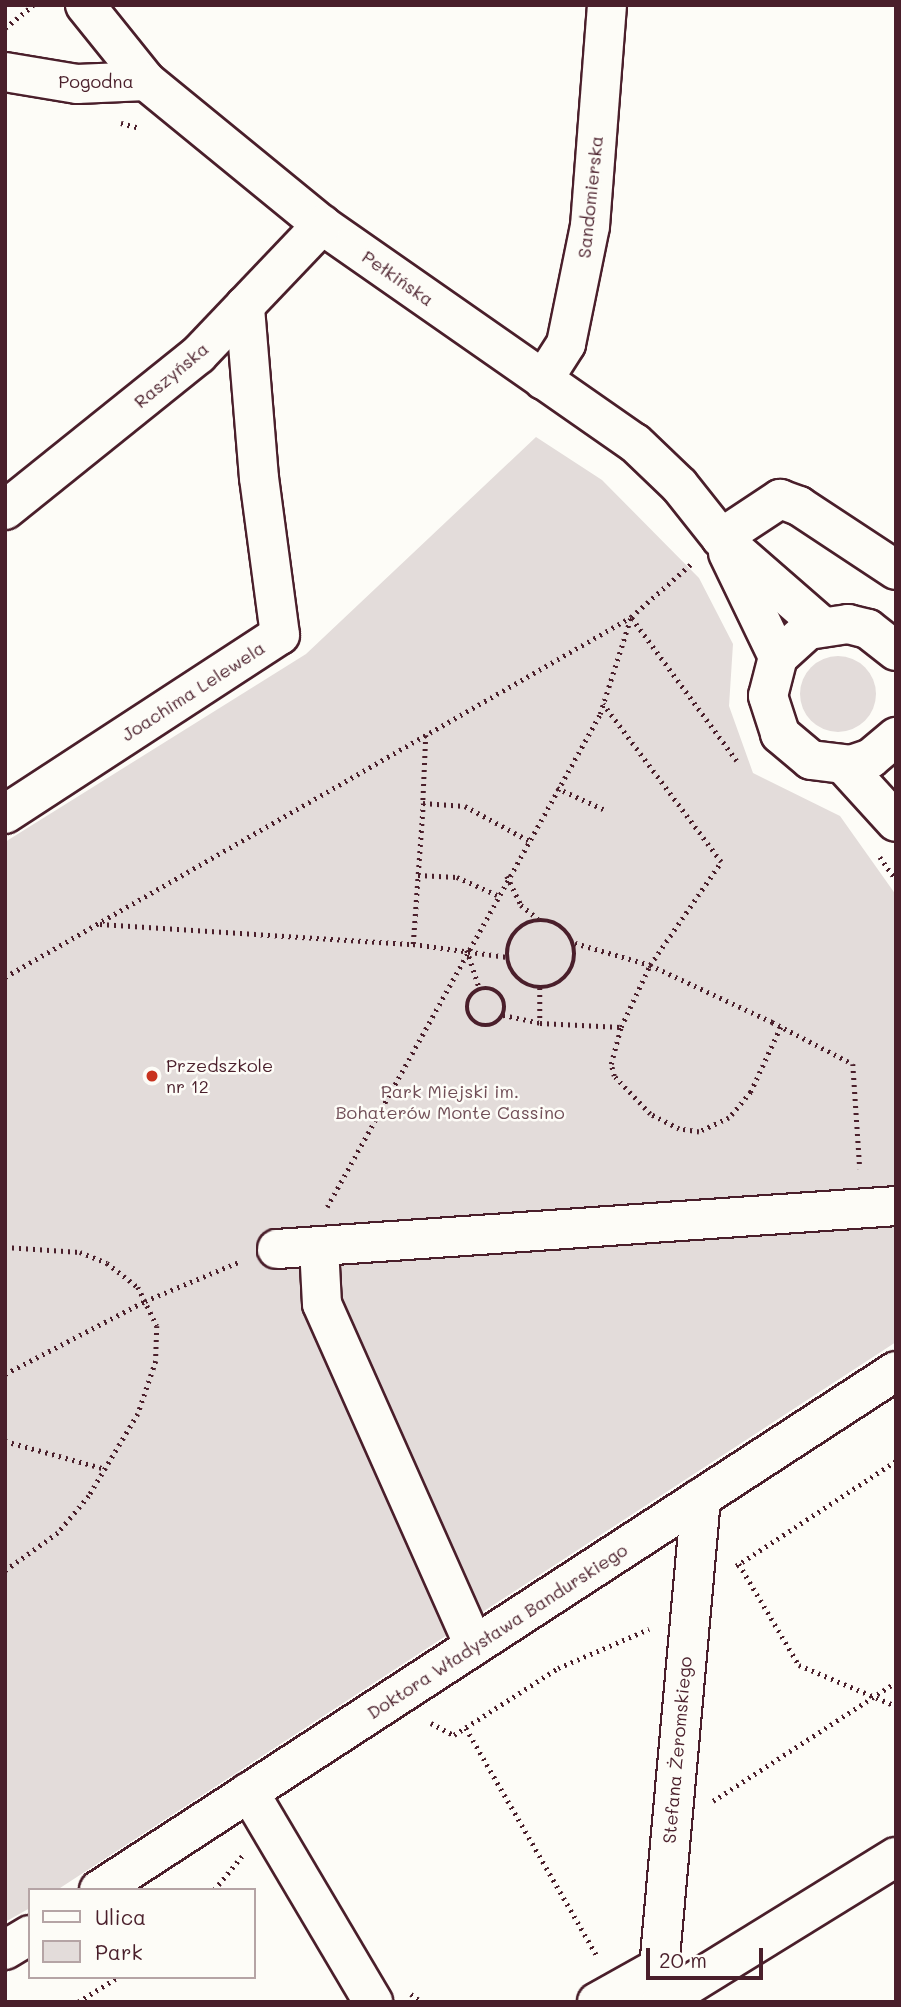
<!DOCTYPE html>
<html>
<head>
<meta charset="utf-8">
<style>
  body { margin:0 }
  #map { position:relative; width:901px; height:2007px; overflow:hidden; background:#fdfcf7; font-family:Mali,sans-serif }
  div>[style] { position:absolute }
  .green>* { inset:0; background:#e3dcda }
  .round { border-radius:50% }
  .path>* { height:4.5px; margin-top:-2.25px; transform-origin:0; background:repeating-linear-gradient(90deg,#4a1f2b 0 2px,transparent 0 7px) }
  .path>.ring { margin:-2.25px; padding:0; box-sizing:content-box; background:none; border:4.5px solid #4a1f2b; border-radius:50% }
  .roads { filter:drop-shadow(2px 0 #4a1f2b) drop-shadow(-2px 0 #4a1f2b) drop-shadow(0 2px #4a1f2b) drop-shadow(0 -2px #4a1f2b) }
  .minor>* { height:38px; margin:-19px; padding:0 19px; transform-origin:19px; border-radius:19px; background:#fdfcf7 }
  .dots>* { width:19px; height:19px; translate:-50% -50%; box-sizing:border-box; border:4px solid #fdfcf7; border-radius:50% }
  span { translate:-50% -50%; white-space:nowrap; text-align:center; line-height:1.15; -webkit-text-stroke:5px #fdfcf7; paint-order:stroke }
  .street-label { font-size:18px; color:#4a1f2b }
  .poi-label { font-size:18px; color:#4a1f2b }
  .left { translate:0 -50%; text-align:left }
  .park-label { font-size:18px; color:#704e57 }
  .frame { position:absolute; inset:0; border:7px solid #4a1f2b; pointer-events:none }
  .legend { position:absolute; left:28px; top:1888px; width:228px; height:91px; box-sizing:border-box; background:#fdfcf7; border:2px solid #b5a4a5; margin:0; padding:9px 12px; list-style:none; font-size:21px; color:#4a1f2b }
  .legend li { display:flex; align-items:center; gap:14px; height:35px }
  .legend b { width:35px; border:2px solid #b5a4a5 }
  .scale { position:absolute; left:646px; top:1948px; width:117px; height:32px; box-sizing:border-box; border:4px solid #4a1f2b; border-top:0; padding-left:9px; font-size:21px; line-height:24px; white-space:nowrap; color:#4a1f2b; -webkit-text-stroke:5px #fdfcf7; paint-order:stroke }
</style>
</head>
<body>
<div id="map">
  <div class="green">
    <i style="clip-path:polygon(536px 437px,602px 480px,699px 578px,733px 644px,729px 706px,753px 773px,840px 816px,896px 895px,896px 1342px,57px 1890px,30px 1890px,30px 1908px,5px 1922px,5px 842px,306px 654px)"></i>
    <i class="round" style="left:800px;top:656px;width:76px;height:76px"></i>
  </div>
  <div class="path">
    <i style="left:5px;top:28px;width:36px;rotate:-39deg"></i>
    <i style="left:121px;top:123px;width:20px;rotate:15deg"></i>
    <i style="left:632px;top:618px;width:177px;rotate:53.7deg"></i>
    <i style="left:426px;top:735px;width:68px;rotate:92.5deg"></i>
    <i style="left:423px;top:803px;width:42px;rotate:4.1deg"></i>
    <i style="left:465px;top:806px;width:72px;rotate:28.4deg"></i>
    <i style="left:557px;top:788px;width:51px;rotate:24.5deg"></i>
    <i style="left:880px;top:857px;width:28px;rotate:55deg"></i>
    <i style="left:418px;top:875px;width:39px;rotate:3deg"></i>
    <i style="left:457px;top:877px;width:44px;rotate:24.2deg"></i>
    <i style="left:507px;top:876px;width:32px;rotate:64deg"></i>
    <i style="left:521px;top:905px;width:22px;rotate:39deg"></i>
    <i class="ring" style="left:507px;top:920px;width:63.5px;height:63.5px"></i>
    <i style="left:100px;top:924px;width:314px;rotate:3.7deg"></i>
    <i style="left:413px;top:944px;width:95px;rotate:7.9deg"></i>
    <i style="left:575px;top:943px;width:78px;rotate:16.3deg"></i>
    <i style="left:650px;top:965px;width:125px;rotate:-55.4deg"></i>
    <i style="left:721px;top:862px;width:197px;rotate:-126.8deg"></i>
    <i style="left:413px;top:944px;width:141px;rotate:-85.9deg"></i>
    <i style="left:467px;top:950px;width:42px;rotate:72deg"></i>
    <i style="left:5px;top:977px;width:722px;rotate:-29.9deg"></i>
    <i style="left:631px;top:617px;width:81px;rotate:-41.5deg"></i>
    <i style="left:540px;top:988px;width:35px;rotate:90deg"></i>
    <i style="left:540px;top:1023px;width:81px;rotate:2.8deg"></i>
    <i class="ring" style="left:467px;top:988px;width:33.5px;height:33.5px"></i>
    <i style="left:503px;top:1015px;width:38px;rotate:12deg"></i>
    <i style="left:781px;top:1027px;width:72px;rotate:114.8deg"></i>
    <i style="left:751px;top:1092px;width:34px;rotate:130deg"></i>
    <i style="left:729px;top:1118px;width:33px;rotate:155deg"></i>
    <i style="left:699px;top:1132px;width:20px;rotate:-171deg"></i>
    <i style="left:679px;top:1129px;width:33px;rotate:-153deg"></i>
    <i style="left:650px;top:1114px;width:52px;rotate:-133.5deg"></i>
    <i style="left:614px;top:1076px;width:12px;rotate:-104deg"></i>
    <i style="left:611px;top:1064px;width:38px;rotate:-75deg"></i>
    <i style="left:621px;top:1027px;width:68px;rotate:-64.9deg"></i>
    <i style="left:650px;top:965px;width:135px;rotate:25deg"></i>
    <i style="left:772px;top:1022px;width:91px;rotate:27.4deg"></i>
    <i style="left:853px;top:1064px;width:105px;rotate:86.2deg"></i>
    <i style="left:327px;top:1207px;width:564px;rotate:-61.02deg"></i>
    <i style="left:600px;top:714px;width:102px;rotate:-72.3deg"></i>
    <i style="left:5px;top:1247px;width:75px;rotate:3.8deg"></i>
    <i style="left:80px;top:1252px;width:29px;rotate:22deg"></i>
    <i style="left:107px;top:1263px;width:39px;rotate:38deg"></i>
    <i style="left:138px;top:1287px;width:43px;rotate:64deg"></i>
    <i style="left:157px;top:1326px;width:35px;rotate:92deg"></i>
    <i style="left:156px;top:1361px;width:56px;rotate:108.8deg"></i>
    <i style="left:138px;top:1414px;width:96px;rotate:120.9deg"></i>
    <i style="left:89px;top:1496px;width:48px;rotate:130deg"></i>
    <i style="left:58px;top:1533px;width:65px;rotate:144.4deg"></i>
    <i style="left:5px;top:1374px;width:158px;rotate:-27.5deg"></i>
    <i style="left:145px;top:1301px;width:104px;rotate:-22.6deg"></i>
    <i style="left:5px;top:1441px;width:105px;rotate:15.5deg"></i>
    <i style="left:739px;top:1564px;width:117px;rotate:59.3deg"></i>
    <i style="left:799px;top:1665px;width:105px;rotate:22.9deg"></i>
    <i style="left:736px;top:1566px;width:191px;rotate:-33.3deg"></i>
    <i style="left:431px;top:1723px;width:26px;rotate:28deg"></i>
    <i style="left:454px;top:1735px;width:124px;rotate:-32.8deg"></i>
    <i style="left:558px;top:1668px;width:99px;rotate:-23.2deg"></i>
    <i style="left:466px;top:1728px;width:263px;rotate:60.1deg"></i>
    <i style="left:713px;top:1801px;width:218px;rotate:-33deg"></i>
    <i style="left:214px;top:1890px;width:44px;rotate:-50.5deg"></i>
    <i style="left:411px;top:1994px;width:14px;rotate:36deg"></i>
    <i style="left:78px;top:2002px;width:47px;rotate:-32deg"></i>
  </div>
  <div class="roads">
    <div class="minor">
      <i style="left:85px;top:5px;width:97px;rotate:51.2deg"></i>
      <i style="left:146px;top:81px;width:227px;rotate:39.3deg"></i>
      <i style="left:322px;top:225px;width:381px;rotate:34.9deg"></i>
      <i style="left:635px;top:443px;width:61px;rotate:43.7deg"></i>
      <i style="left:679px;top:485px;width:68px;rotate:51.6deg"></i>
      <i style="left:721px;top:538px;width:134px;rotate:41.1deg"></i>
      <i style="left:5px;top:72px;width:73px;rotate:9.5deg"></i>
      <i style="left:77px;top:84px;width:69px;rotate:-2.5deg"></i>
      <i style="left:543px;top:380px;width:43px;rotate:-57.4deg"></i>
      <i style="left:566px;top:344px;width:120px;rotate:-78.5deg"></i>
      <i style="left:590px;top:226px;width:222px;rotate:-85.6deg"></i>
      <i style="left:5px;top:510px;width:248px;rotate:-38.8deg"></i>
      <i style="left:198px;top:355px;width:180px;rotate:-46.4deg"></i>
      <i style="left:721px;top:538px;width:71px;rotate:-33.5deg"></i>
      <i style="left:780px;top:499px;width:20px;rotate:20deg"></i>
      <i style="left:799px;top:506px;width:116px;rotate:33.4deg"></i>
      <i style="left:728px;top:553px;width:115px;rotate:64.3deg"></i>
      <i style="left:896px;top:651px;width:36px;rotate:-142deg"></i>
      <i style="left:868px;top:629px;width:21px;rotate:-166deg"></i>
      <i style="left:848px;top:624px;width:40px;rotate:171.5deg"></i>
      <i style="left:808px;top:630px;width:40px;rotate:138deg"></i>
      <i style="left:778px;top:657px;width:40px;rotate:104.4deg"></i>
      <i style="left:768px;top:696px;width:40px;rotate:72deg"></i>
      <i style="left:780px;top:734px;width:40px;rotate:40deg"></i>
      <i style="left:811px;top:760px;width:40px;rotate:7.1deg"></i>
      <i style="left:851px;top:765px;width:21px;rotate:-19deg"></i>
      <i style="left:871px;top:758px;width:33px;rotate:-40deg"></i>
      <i style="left:844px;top:765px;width:77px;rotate:47.6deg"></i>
      <i style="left:5px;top:814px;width:328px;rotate:-33.1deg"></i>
      <i style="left:280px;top:635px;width:158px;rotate:-97.6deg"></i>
      <i style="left:259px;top:478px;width:173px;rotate:-94.7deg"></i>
      <i style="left:319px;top:1247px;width:57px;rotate:87deg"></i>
      <i style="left:322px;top:1304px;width:374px;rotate:66deg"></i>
      <i style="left:277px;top:1249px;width:620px;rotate:-3.97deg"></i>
      <i style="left:249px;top:1792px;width:244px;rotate:59.4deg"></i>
      <i style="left:99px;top:1890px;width:951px;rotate:-33.07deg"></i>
      <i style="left:5px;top:1950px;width:29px;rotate:-31deg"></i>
      <i style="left:597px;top:2002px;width:70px;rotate:-29.1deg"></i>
      <i style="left:656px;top:2002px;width:506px;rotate:-84.9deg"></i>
      <i style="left:661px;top:2002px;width:276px;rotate:-31.7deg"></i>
    </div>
  </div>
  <div class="dots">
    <i style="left:152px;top:1076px;background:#c8321e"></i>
  </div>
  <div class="street-label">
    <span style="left:96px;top:81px">Pogodna</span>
    <span style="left:590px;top:197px;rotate:-84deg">Sandomierska</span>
    <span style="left:398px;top:278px;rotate:35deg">Pełkińska</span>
    <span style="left:171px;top:375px;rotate:-40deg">Raszyńska</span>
    <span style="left:193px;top:691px;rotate:-33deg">Joachima Lelewela</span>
    <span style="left:497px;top:1631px;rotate:-33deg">Doktora Władysława Bandurskiego</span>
    <span style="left:677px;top:1750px;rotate:-85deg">Stefana Żeromskiego</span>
  </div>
  <div class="poi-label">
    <span class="left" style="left:166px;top:1076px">Przedszkole<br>nr 12</span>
  </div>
  <div class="park-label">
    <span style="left:450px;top:1102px">Park Miejski im.<br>Bohaterów Monte Cassino</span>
  </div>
  <div class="frame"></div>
  <ul class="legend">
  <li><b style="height:9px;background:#fdfcf7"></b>Ulica</li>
  <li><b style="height:19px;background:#e3dcda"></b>Park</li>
  </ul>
  <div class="scale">20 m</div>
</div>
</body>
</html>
